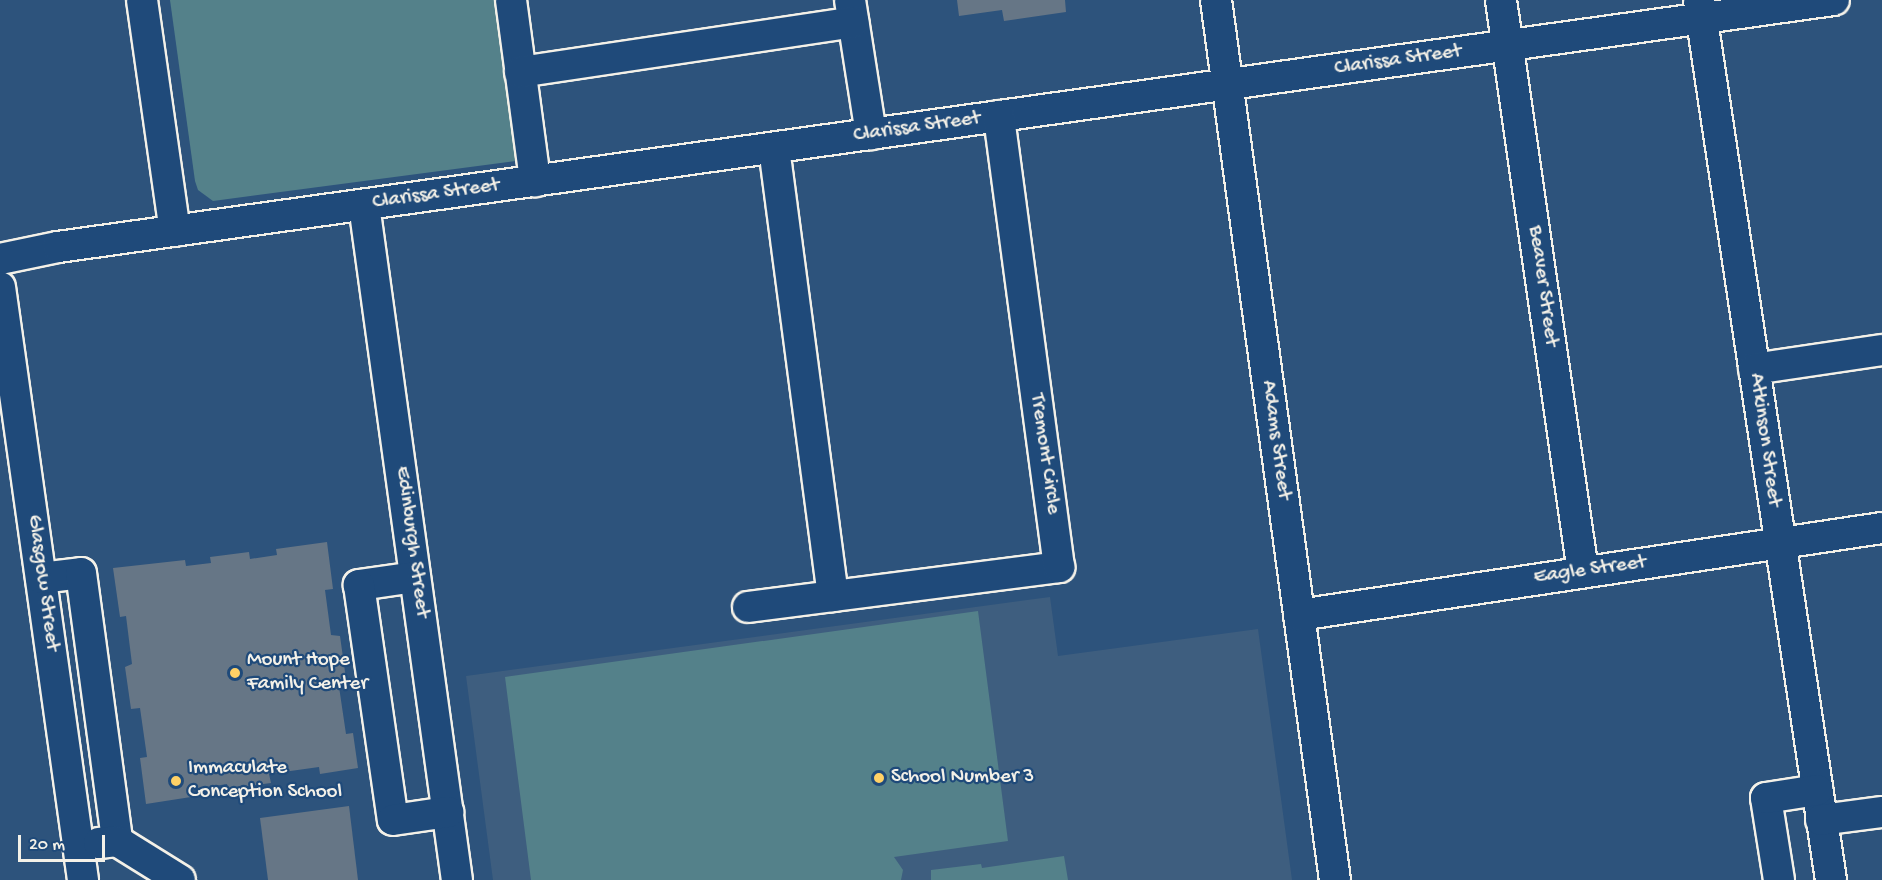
<!DOCTYPE html>
<html>
<head>
<meta charset="utf-8">
<style>
  body { margin:0 }
  #map { position:relative; width:1882px; height:880px; overflow:hidden; background:#2d537c; font-family:"Gochi Hand",sans-serif }
  div>[style] { position:absolute }
  .built>* { inset:0; background:#3e5e7f }
  .green>* { inset:0; background:#54818a }
  .building>* { inset:0; background:#667686 }
  .roads { filter:drop-shadow(2px 0 #f4f1e8) drop-shadow(-2px 0 #f4f1e8) drop-shadow(0 2px #f4f1e8) drop-shadow(0 -2px #f4f1e8) }
  .minor>* { height:30px; margin:-15px; padding:0 15px; transform-origin:15px; border-radius:15px; background:#1f4a7a }
  .dots>* { width:16px; height:16px; translate:-50% -50%; box-sizing:border-box; border:3px solid #1f4a7a; border-radius:50% }
  span { translate:-50% -50%; white-space:nowrap; text-align:center; line-height:1.15; -webkit-text-stroke:4.5px #1f4a7a; paint-order:stroke }
  .street-label { font-size:21px; color:#f4f1e8 }
  .poi-label { font-size:21px; color:#f4f1e8 }
  .left { translate:0 -50%; text-align:left }
  .scale { position:absolute; left:18px; top:835px; width:87px; height:27px; box-sizing:border-box; border:3px solid #f4f1e8; border-top:0; padding-left:8px; font-size:18px; line-height:21px; white-space:nowrap; color:#f4f1e8; -webkit-text-stroke:4px #1f4a7a; paint-order:stroke }
</style>
</head>
<body>
<div id="map">
  <div class="built">
    <i style="clip-path:polygon(1050px 597px,1058px 656px,1258px 629px,1292px 880px,493px 880px,466px 676px)"></i>
  </div>
  <div class="green">
    <i style="clip-path:polygon(170px 0,496px 0,516px 161px,213px 201px,198px 190px,195px 181px)"></i>
    <i style="clip-path:polygon(978px 611px,1008px 841px,894px 857px,903px 870px,901px 880px,531px 880px,505px 677px)"></i>
    <i style="clip-path:polygon(1064px 856px,1068px 880px,931px 880px,931px 870px,981px 864px,982px 868px)"></i>
  </div>
  <div class="building">
    <i style="clip-path:polygon(957px 0,1065px 0,1066px 12px,1004px 21px,1002px 10px,959px 16px)"></i>
    <i style="clip-path:polygon(327px 542px,333px 589px,325px 590px,331px 635px,340px 636px,346px 679px,338px 680px,346px 734px,353px 733px,358px 768px,320px 774px,319px 767px,269px 774px,271px 783px,228px 789px,227px 784px,190px 790px,191px 797px,146px 804px,140px 758px,147px 757px,140px 708px,131px 709px,125px 667px,132px 664px,126px 616px,120px 617px,113px 568px,185px 560px,186px 566px,211px 563px,210px 557px,249px 552px,250px 559px,277px 555px,276px 549px)"></i>
    <i style="clip-path:polygon(349px 806px,358px 880px,268px 880px,260px 818px)"></i>
  </div>
  <div class="roads">
    <div class="minor">
      <i style="left:142px;top:0;width:233px;rotate:81.9deg"></i>
      <i style="left:511px;top:0;width:183px;rotate:82.4deg"></i>
      <i style="left:850px;top:0;width:136px;rotate:81.1deg"></i>
      <i style="left:1216px;top:0;width:888px;rotate:82.3deg"></i>
      <i style="left:1501px;top:0;width:578px;rotate:81.84deg"></i>
      <i style="left:1699px;top:0;width:890px;rotate:81.47deg"></i>
      <i style="left:520px;top:72px;width:337px;rotate:-8.5deg"></i>
      <i style="left:774px;top:148px;width:452px;rotate:82.5deg"></i>
      <i style="left:364px;top:205px;width:681px;rotate:82.16deg"></i>
      <i style="left:0;top:259px;width:59px;rotate:-11.7deg"></i>
      <i style="left:58px;top:247px;width:1793px;rotate:-7.92deg"></i>
      <i style="left:0;top:287px;width:599px;rotate:82.03deg"></i>
      <i style="left:1754px;top:369px;width:129px;rotate:-8.4deg"></i>
      <i style="left:415px;top:577px;width:57px;rotate:171.9deg"></i>
      <i style="left:359px;top:585px;width:237px;rotate:81.8deg"></i>
      <i style="left:393px;top:820px;width:56px;rotate:-8.3deg"></i>
      <i style="left:41px;top:578px;width:40px;rotate:-7.1deg"></i>
      <i style="left:81px;top:573px;width:270px;rotate:82.3deg"></i>
      <i style="left:748px;top:607px;width:314px;rotate:-7.3deg"></i>
      <i style="left:1059px;top:567px;width:455px;rotate:-97.6deg"></i>
      <i style="left:1299px;top:615px;width:589px;rotate:-8.49deg"></i>
      <i style="left:1821px;top:820px;width:62px;rotate:-7.5deg"></i>
      <i style="left:99px;top:843px;width:18px;rotate:-6deg"></i>
      <i style="left:117px;top:841px;width:74px;rotate:31.8deg"></i>
      <i style="left:1779px;top:880px;width:83px;rotate:-99deg"></i>
      <i style="left:1766px;top:798px;width:52px;rotate:-8.9deg"></i>
    </div>
  </div>
  <div class="dots">
    <i style="left:235px;top:673px;background:#ffd166"></i>
    <i style="left:879px;top:778px;background:#ffd166"></i>
    <i style="left:176px;top:781px;background:#ffd166"></i>
  </div>
  <div class="street-label">
    <span style="left:1398px;top:61px;rotate:-8deg">Clarissa Street</span>
    <span style="left:917px;top:128px;rotate:-8deg">Clarissa Street</span>
    <span style="left:436px;top:195px;rotate:-8deg">Clarissa Street</span>
    <span style="left:1542px;top:286px;rotate:82deg">Beaver Street</span>
    <span style="left:1275px;top:440px;rotate:82deg">Adams Street</span>
    <span style="left:1764px;top:440px;rotate:82deg">Atkinson Street</span>
    <span style="left:1044px;top:454px;rotate:82deg">Tremont Circle</span>
    <span style="left:411px;top:542px;rotate:82deg">Edinburgh Street</span>
    <span style="left:1590px;top:571px;rotate:-8deg">Eagle Street</span>
    <span style="left:42px;top:583px;rotate:82deg">Glasgow Street</span>
  </div>
  <div class="poi-label">
    <span class="left" style="left:247px;top:673px">Mount Hope<br>Family Center</span>
    <span class="left" style="left:188px;top:781px">Immaculate<br>Conception School</span>
    <span class="left" style="left:891px;top:778px">School Number 3</span>
  </div>
  <div class="scale">20 m</div>
</div>
</body>
</html>
